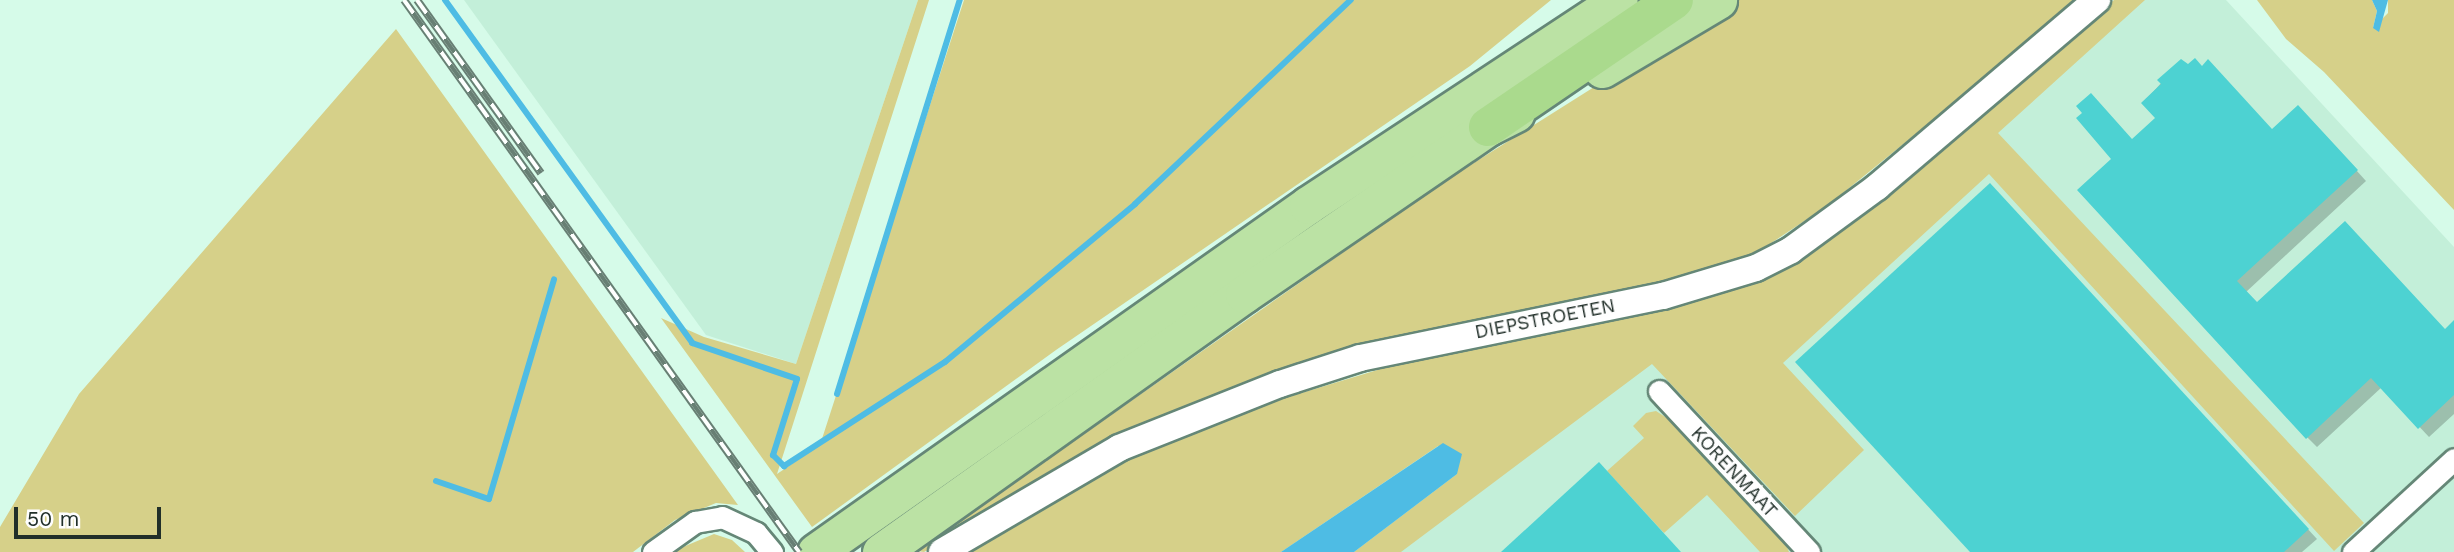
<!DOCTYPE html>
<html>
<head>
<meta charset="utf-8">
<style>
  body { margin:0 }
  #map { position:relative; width:2454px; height:552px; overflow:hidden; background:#d6fbe9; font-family:"Work Sans",sans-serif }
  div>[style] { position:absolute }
  .built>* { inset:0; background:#c3efd9 }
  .green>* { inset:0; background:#d6d089 }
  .water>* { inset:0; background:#4ebce4 }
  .shadow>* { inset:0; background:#0003 }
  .stream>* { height:6px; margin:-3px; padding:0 3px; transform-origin:3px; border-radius:3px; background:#4ebce4 }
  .building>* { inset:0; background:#4dd2d2 }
  .roads { filter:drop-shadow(2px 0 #658777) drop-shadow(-2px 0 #658777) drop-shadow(0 2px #658777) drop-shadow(0 -2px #658777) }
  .minor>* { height:21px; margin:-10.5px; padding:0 10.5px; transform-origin:10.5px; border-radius:10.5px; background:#fff }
  .tertiary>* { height:26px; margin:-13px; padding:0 13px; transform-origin:13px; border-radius:13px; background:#fff }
  .trunk>* { height:37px; margin:-18.5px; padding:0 18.5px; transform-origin:18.5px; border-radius:18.5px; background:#bbe2a4 }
  .motorway>* { height:38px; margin:-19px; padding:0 19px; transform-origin:19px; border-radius:19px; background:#aada8d }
  .rail>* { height:8px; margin-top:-4px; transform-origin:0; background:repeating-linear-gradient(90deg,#fefefe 0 16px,#687f74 0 32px); box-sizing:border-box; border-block:2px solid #687f74 }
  span { translate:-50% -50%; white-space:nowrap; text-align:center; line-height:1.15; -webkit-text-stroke:5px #fefefe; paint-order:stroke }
  .street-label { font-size:19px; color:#212f29 }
  .scale { position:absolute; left:14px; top:507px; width:147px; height:32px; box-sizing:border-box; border:4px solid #212f29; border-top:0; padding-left:9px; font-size:21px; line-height:24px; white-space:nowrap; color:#212f29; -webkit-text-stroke:5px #fefefe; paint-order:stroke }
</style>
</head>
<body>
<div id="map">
  <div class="built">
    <i style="clip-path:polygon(464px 0,918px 0,796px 364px,706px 335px)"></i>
    <i style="clip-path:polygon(2121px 0,2226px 0,2454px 247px,2454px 552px,980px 552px,1740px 295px)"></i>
  </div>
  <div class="green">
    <i style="clip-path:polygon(918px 0,929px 0,777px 474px,820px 445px,964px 0,1551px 0,1470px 66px,1056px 350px,812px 527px,661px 318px,704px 337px,796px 364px)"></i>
    <i style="clip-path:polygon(1732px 0,2081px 0,1827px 206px,1744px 261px,1301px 369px,1192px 404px,1146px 424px,924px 552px,917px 551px,1442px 183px)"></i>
    <i style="clip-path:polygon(2114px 0,2145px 0,1998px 133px,2364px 523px,2334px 551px,1989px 174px,1783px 363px,1864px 450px,1795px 516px,1652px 364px,1401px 552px,1354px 552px,1457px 474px,1438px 446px,1281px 552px,968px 552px,1121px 461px,1235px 413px,1417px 358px,1671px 306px,1740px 287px,1800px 259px)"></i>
    <i style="clip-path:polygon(2257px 0,2372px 0,2377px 11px,2373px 28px,2388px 13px,2388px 0,2454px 0,2454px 210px,2324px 72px,2286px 39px)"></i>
    <i style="clip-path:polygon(396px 29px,738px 505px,716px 503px,675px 520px,633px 552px,0 552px,0 527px,79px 394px)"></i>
    <i style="clip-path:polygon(1656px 411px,1673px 422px,1784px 540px,1789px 552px,1760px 552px,1707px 495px,1664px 533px,1607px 471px,1644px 438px,1633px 426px,1646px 413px)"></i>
    <i style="clip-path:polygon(714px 534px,732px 540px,745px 552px,671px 552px)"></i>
  </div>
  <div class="water">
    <i style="clip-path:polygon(2372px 0,2388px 0,2379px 32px,2373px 28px,2377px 11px)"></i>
    <i style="clip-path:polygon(1443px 443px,1462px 454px,1457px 474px,1354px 552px,1281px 552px)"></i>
  </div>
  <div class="shadow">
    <i style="clip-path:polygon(2181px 61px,2272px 131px,2308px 117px,2366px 181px,2246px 292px,2258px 304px,2445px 331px,2454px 324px,2454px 414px,2429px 437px,2382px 387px,2317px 447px,2307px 437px,2133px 141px,2157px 118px,2143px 103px)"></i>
    <i style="clip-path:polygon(1999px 194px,2317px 539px,2302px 552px,1972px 552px)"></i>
  </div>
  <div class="stream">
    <i style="left:445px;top:0;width:423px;rotate:54.2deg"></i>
    <i style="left:692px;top:343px;width:111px;rotate:18.9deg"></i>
    <i style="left:797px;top:379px;width:80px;rotate:107.5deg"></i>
    <i style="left:773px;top:455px;width:16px;rotate:45deg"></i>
    <i style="left:784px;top:466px;width:192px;rotate:-32.9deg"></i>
    <i style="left:945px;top:362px;width:247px;rotate:-39.7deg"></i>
    <i style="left:1135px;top:204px;width:297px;rotate:-43.4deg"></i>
    <i style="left:837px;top:394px;width:413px;rotate:-72.7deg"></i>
    <i style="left:436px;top:481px;width:56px;rotate:18.8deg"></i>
    <i style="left:489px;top:499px;width:229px;rotate:-73.5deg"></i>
  </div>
  <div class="building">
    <i style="clip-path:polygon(2195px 58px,2202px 66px,2208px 59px,2272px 129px,2298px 105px,2358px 170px,2237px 281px,2257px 302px,2345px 221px,2445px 329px,2454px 320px,2454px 395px,2418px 429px,2371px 378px,2306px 439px,2077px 190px,2111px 159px,2076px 118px,2082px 113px,2076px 106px,2091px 93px,2132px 139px,2155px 118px,2141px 103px,2161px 84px,2157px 80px,2181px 59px,2188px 64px)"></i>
    <i style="clip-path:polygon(1990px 183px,2309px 529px,2284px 552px,1970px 552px,1795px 362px)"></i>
    <i style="clip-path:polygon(1599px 462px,1681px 552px,1501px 552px)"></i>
  </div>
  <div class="roads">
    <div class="minor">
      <i style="left:1659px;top:391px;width:220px;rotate:47deg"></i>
      <i style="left:653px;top:552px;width:52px;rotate:-35.5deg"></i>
      <i style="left:695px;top:522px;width:27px;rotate:-10deg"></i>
      <i style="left:722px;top:517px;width:38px;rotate:25deg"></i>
      <i style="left:756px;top:533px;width:25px;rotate:50deg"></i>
      <i style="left:2353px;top:552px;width:137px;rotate:-42.6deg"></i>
    </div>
    <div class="tertiary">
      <i style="left:942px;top:552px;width:205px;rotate:-30.4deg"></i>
      <i style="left:1119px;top:448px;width:173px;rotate:-21.7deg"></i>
      <i style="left:1280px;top:384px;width:84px;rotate:-18deg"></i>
      <i style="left:1360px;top:358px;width:309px;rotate:-11.6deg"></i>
      <i style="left:1663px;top:296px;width:97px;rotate:-16.8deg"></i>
      <i style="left:1756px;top:268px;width:39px;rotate:-27deg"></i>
      <i style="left:1791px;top:250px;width:107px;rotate:-36.2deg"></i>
      <i style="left:1877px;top:187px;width:289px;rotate:-40.4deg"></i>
    </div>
    <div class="trunk">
      <i style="left:1602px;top:69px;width:135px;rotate:-30.7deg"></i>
      <i style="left:816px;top:552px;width:602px;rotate:-35.19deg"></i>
      <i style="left:1308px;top:205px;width:372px;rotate:-33.4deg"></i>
      <i style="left:881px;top:552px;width:445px;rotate:-35.4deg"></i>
      <i style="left:1244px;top:294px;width:296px;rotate:-34.4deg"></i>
      <i style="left:1488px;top:127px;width:31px;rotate:-27deg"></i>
    </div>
    <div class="motorway">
      <i style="left:1488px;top:127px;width:225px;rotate:-34.3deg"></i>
    </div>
  </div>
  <div class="rail">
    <i style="left:404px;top:0;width:679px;rotate:54.41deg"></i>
    <i style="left:417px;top:0;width:213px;rotate:54.4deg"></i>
  </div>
  <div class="street-label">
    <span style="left:1545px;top:319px;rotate:-11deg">DIEPSTROETEN</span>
    <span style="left:1734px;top:472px;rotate:47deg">KORENMAAT</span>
  </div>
  <div class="scale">50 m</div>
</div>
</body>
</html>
